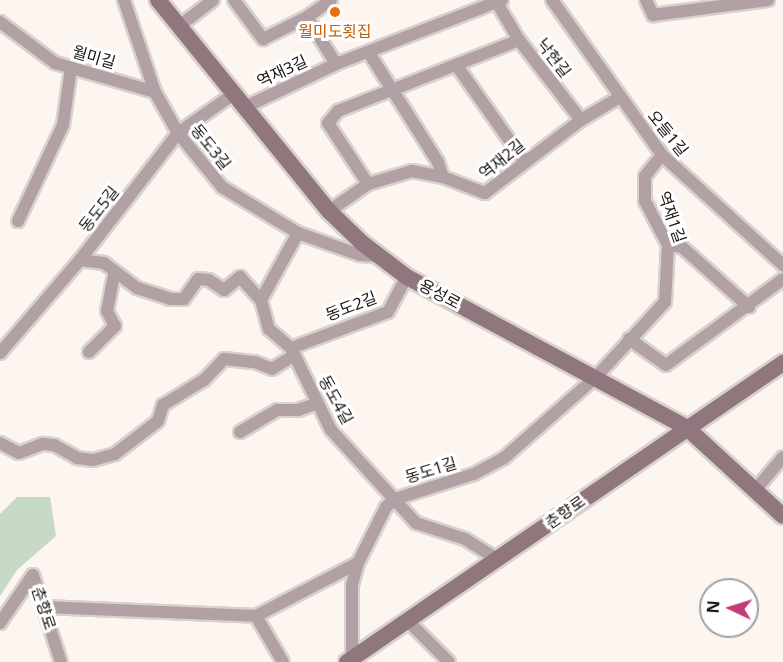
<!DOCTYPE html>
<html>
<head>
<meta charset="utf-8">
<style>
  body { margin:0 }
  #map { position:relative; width:783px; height:662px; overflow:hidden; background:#fdf5f0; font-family:"Noto Sans","Noto Sans KR",sans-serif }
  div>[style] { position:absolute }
  .green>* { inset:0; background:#c6d9c5 }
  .roads { filter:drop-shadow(2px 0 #d9d1cd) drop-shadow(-2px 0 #d9d1cd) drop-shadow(0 2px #d9d1cd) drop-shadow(0 -2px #d9d1cd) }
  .street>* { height:12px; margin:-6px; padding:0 6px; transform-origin:6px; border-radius:6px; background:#b2a1a4 }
  .secondary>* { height:16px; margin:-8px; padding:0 8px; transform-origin:8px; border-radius:8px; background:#90777d }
  .dots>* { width:16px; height:16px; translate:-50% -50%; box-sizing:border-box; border:3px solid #fff; border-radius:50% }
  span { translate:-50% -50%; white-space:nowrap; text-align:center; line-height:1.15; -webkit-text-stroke:6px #fff; paint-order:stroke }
  .food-label { font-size:16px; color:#c56008 }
  .street-label { font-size:16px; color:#1a1513 }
  .north { position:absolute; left:699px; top:578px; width:60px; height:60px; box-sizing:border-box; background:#fff; border:2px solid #a3a1a1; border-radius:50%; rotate:274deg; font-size:16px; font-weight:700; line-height:24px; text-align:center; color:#1a1513 }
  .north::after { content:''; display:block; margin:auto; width:21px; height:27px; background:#c33b79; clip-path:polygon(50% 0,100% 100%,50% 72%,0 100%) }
</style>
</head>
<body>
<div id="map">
  <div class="green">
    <i style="clip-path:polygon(17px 497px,50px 497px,56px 536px,17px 570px,0 596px,0 514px)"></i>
  </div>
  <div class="roads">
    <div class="street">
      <i style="left:124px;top:0;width:97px;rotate:71.4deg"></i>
      <i style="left:155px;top:92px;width:47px;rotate:60.7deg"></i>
      <i style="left:178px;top:133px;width:70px;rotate:50.8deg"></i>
      <i style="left:222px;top:187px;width:89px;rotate:31.2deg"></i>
      <i style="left:298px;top:233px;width:66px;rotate:19.5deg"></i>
      <i style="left:360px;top:255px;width:18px;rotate:3deg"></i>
      <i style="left:234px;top:0;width:49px;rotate:53.4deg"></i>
      <i style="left:263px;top:39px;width:49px;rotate:-26.6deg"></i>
      <i style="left:307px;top:17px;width:29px;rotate:-35deg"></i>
      <i style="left:552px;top:0;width:190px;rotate:54.6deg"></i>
      <i style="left:662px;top:155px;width:164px;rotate:42.3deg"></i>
      <i style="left:646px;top:0;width:17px;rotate:65deg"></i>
      <i style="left:653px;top:15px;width:116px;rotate:-7.4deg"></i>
      <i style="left:497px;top:3px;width:43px;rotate:59.3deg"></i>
      <i style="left:519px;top:40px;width:101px;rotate:52.2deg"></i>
      <i style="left:307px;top:17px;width:55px;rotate:58.3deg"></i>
      <i style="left:0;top:22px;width:69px;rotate:36.7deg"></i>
      <i style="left:55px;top:63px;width:104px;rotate:16.2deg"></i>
      <i style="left:178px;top:27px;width:44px;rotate:-37.6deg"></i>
      <i style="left:369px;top:53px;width:129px;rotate:57.7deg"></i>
      <i style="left:438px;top:162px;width:16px;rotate:72deg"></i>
      <i style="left:457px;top:66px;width:116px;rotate:54.8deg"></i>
      <i style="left:243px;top:108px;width:103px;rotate:-25.3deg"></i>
      <i style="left:336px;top:64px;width:178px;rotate:-21.1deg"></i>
      <i style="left:368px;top:184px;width:73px;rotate:-123.3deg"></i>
      <i style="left:328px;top:123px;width:16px;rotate:-50deg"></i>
      <i style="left:338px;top:111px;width:194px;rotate:-21.4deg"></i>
      <i style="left:329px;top:211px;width:47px;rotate:-34.7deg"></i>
      <i style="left:368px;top:184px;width:46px;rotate:-16.5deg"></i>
      <i style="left:412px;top:171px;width:32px;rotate:11deg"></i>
      <i style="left:443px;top:177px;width:45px;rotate:20.9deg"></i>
      <i style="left:485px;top:193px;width:121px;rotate:-37.2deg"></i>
      <i style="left:581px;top:120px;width:45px;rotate:-30.5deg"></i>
      <i style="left:18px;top:221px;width:106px;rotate:-64.9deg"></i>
      <i style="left:63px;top:125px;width:58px;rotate:-82deg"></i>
      <i style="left:298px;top:233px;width:77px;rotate:118.9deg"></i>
      <i style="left:261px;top:300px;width:30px;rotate:75deg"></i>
      <i style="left:269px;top:329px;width:29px;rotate:41deg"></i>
      <i style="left:291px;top:348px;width:91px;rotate:64deg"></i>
      <i style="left:331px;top:430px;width:126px;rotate:47.6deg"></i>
      <i style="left:416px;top:523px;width:52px;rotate:18.1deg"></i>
      <i style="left:465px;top:539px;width:38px;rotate:32deg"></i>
      <i style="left:668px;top:245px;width:14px;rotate:8deg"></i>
      <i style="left:682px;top:247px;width:90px;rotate:41.8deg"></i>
      <i style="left:80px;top:260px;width:24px;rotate:7deg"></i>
      <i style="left:104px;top:263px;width:41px;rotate:37.1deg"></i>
      <i style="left:137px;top:288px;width:35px;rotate:18deg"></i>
      <i style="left:170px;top:299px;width:14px"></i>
      <i style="left:184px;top:299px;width:24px;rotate:-55deg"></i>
      <i style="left:198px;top:279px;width:11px;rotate:5deg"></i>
      <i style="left:209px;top:280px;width:18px;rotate:34deg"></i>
      <i style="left:224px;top:290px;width:21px;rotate:-39deg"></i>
      <i style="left:240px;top:277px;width:31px;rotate:48deg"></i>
      <i style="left:629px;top:339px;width:45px;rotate:35.1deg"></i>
      <i style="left:666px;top:365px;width:145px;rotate:-36.3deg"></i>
      <i style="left:291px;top:348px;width:103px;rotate:-20.4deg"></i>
      <i style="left:388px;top:312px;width:40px;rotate:-62deg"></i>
      <i style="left:89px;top:352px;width:37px;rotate:-45deg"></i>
      <i style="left:115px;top:326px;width:17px;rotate:-118deg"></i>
      <i style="left:107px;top:311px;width:38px;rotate:-79deg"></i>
      <i style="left:0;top:353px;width:123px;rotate:-49.3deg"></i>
      <i style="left:80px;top:260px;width:160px;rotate:-52.3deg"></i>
      <i style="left:178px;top:133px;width:66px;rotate:-35.1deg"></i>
      <i style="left:240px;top:432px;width:43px;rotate:-30.7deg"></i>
      <i style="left:277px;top:410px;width:21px"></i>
      <i style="left:298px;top:410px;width:21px;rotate:-19deg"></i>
      <i style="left:0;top:443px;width:21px;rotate:28deg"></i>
      <i style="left:19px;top:453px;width:26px;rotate:-21deg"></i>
      <i style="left:43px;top:444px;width:11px;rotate:5deg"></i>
      <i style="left:54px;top:445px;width:26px;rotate:29deg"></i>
      <i style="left:77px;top:458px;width:16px;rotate:7deg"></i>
      <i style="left:93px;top:460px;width:23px;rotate:-15deg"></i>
      <i style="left:115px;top:454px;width:54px;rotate:-37.5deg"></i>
      <i style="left:158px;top:421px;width:17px;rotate:-73deg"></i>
      <i style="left:163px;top:405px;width:48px;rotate:-31.4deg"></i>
      <i style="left:204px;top:380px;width:29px;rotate:-46deg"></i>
      <i style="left:224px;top:359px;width:31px;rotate:6deg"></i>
      <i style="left:255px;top:362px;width:18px;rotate:22deg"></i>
      <i style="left:272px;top:369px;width:26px;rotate:-32deg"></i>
      <i style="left:757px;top:488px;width:40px;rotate:-50deg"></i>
      <i style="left:44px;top:607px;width:212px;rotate:2.4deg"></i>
      <i style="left:256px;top:616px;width:115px;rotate:-27.5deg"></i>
      <i style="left:358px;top:563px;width:63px;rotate:-63.4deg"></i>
      <i style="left:386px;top:507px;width:12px;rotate:-42deg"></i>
      <i style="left:395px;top:499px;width:83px;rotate:-17.6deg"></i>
      <i style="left:474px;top:474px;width:34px;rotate:-28deg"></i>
      <i style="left:504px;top:458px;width:123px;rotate:-41.4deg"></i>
      <i style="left:596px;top:377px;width:102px;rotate:-47.4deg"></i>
      <i style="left:665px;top:302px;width:57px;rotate:-87deg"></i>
      <i style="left:668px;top:245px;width:50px;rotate:-117.6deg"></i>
      <i style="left:645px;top:201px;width:25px;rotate:-90deg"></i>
      <i style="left:645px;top:176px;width:27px;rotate:-51deg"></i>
      <i style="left:256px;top:616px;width:53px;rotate:59.6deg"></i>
      <i style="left:407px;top:620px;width:59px;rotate:45deg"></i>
      <i style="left:0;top:623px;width:58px;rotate:-55.5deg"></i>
      <i style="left:33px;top:575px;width:91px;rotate:72.2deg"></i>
      <i style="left:352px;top:662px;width:77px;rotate:-90deg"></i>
      <i style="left:352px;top:585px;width:23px;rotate:-75deg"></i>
    </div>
    <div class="secondary">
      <i style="left:158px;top:0;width:272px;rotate:51deg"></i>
      <i style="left:329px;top:211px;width:46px;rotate:44.1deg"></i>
      <i style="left:362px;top:243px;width:56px;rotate:37.1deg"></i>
      <i style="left:407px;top:277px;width:318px;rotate:28.3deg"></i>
      <i style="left:687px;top:428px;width:130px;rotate:42.5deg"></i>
      <i style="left:347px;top:662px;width:529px;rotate:-34.44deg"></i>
    </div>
  </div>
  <div class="dots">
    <i style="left:335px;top:12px;background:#e8710a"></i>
  </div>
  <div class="food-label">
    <span style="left:335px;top:31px">월미도횟집</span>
  </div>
  <div class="street-label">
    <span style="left:94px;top:57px;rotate:16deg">월미길</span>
    <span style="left:554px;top:58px;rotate:52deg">낙현길</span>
    <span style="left:282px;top:71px;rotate:-25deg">역재3길</span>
    <span style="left:668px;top:133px;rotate:51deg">오들1길</span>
    <span style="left:211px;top:147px;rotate:51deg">동도3길</span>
    <span style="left:502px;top:159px;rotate:-39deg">역재2길</span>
    <span style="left:99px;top:209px;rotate:-52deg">동도5길</span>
    <span style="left:672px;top:217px;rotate:71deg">역재1길</span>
    <span style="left:440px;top:294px;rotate:28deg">용성로</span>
    <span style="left:351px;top:306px;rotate:-21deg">동도2길</span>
    <span style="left:336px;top:400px;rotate:61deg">동도4길</span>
    <span style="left:431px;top:470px;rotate:-17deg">동도1길</span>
    <span style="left:565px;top:512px;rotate:-35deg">춘향로</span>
    <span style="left:44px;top:608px;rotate:72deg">춘향로</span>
  </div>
  <div class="north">N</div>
</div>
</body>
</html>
